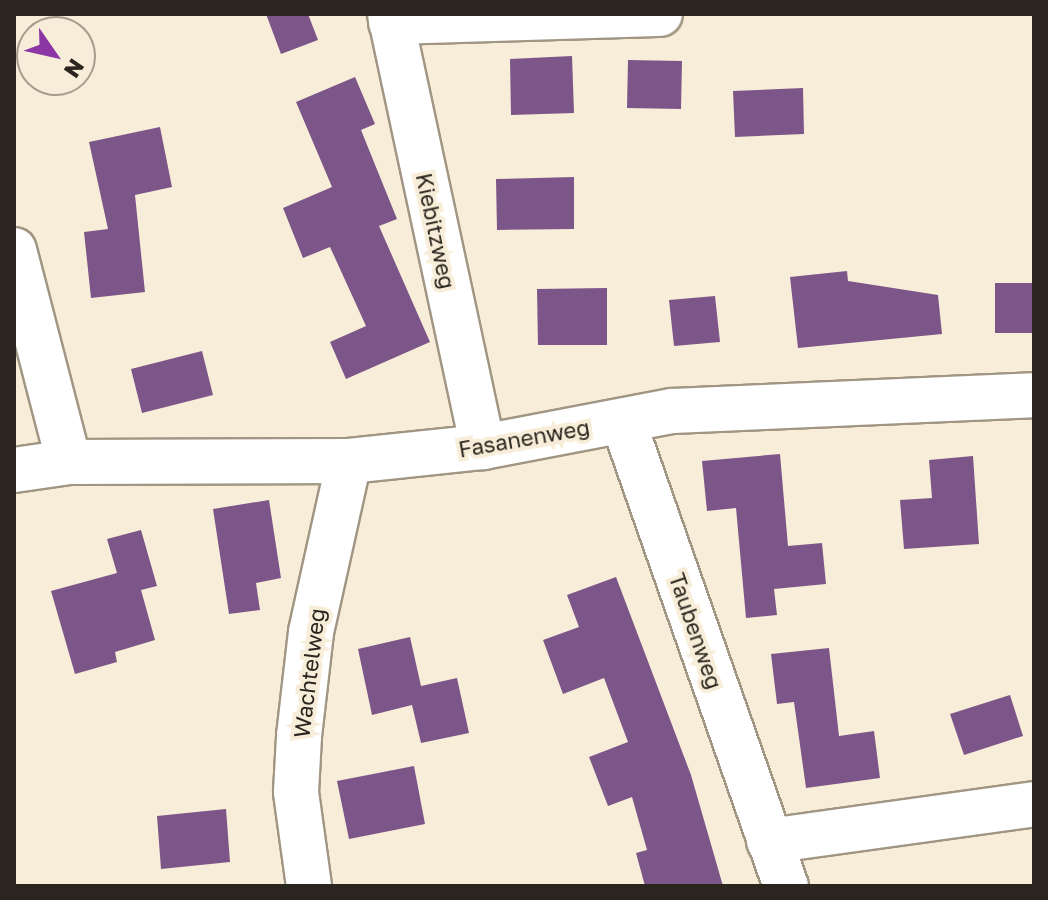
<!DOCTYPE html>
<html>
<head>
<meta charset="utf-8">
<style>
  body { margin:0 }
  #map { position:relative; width:1048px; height:900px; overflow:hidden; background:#f8edd8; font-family:"Golos Text",sans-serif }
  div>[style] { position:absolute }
  .building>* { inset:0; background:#7d5689 }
  .roads { filter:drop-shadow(2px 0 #a09683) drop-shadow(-2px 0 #a09683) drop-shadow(0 2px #a09683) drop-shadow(0 -2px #a09683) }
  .minor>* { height:44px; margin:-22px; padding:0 22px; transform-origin:22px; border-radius:22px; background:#fff }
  span { translate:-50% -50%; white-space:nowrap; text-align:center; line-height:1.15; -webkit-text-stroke:8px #f8edd8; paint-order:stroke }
  .street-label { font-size:22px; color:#2a251e }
  .frame { position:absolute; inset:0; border:16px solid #2a251e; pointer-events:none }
  .north { position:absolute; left:16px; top:16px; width:80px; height:80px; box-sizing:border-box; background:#f8edd8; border:2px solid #a69d8e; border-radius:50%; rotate:124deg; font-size:22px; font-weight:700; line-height:32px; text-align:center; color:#2a251e }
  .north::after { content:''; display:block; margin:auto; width:28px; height:36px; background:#8b36a4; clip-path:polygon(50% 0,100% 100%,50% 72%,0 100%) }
</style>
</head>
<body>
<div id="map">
  <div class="building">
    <i style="clip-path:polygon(266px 14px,308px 14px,318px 40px,281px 54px)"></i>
    <i style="clip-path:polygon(572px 56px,574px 113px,511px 115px,510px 59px)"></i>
    <i style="clip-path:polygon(628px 60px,682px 61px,681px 109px,627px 108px)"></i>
    <i style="clip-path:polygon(355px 77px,375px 124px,361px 130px,397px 219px,379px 226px,430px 342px,346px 379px,330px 342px,366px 326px,330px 247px,303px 258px,283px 208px,332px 187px,296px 102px)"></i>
    <i style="clip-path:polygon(803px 88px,804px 134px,735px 137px,733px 91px)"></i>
    <i style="clip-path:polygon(160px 127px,172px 187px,135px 195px,145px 292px,91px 298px,84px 232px,108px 229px,89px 142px)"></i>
    <i style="clip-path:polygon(574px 177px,574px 229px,497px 230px,496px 179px)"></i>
    <i style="clip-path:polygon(847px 271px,848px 281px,938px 295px,942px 334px,798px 348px,790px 277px)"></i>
    <i style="clip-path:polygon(995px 283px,1034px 283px,1034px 333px,995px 333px)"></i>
    <i style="clip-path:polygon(607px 288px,607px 345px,538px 345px,537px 289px)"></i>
    <i style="clip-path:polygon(715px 296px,720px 342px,674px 346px,669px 300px)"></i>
    <i style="clip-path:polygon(202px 351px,213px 395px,142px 413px,131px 369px)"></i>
    <i style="clip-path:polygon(780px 454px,788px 546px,822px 543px,826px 584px,774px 589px,777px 615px,746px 618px,736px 508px,707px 511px,702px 461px)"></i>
    <i style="clip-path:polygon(973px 456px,979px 544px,904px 549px,900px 500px,932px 498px,929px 460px)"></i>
    <i style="clip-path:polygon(269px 500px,281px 578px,256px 583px,260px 610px,229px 614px,213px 509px)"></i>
    <i style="clip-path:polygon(141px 530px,157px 586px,141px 590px,155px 640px,115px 652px,117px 662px,75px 674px,51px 591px,117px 573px,107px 539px)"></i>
    <i style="clip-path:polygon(616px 577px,691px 775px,723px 886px,645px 886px,636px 853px,647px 850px,632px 797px,608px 806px,589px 757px,628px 742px,604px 678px,563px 694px,543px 640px,579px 627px,567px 595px)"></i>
    <i style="clip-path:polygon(410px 637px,421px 686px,457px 678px,469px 733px,421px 743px,412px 705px,372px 715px,358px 649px)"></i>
    <i style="clip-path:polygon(829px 648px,839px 736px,874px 731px,880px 778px,806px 788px,794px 702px,777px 704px,771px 654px)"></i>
    <i style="clip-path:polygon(1010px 695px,1023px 736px,964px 755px,950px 714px)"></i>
    <i style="clip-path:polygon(414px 766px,425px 824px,349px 839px,337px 781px)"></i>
    <i style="clip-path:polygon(226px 809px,230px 862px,161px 869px,157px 816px)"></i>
  </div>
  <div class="roads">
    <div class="minor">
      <i style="left:390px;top:14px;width:443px;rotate:77.9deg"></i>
      <i style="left:391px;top:22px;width:269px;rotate:-1.7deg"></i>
      <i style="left:14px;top:250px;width:219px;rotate:75.5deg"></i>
      <i style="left:623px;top:421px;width:493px;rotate:70.7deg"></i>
      <i style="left:14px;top:470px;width:56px;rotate:-8.3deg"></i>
      <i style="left:69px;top:462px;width:280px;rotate:-0.2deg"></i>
      <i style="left:349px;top:461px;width:135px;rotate:-6deg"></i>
      <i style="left:483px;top:447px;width:192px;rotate:-10.8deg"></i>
      <i style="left:672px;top:411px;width:362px;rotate:-2.5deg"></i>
      <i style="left:769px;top:841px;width:268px;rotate:-7.9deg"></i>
      <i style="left:309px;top:886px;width:95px;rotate:-97.9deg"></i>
      <i style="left:296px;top:792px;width:56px;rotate:-86.9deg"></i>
      <i style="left:299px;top:736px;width:105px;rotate:-83.4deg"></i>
      <i style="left:311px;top:632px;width:175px;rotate:-77.5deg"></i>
    </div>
  </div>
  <div class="street-label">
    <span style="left:436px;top:231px;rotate:78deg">Kiebitzweg</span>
    <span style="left:524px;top:438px;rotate:-10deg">Fasanenweg</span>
    <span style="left:696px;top:631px;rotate:71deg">Taubenweg</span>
    <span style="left:309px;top:673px;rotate:-83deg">Wachtelweg</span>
  </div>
  <div class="frame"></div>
  <div class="north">N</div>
</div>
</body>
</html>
